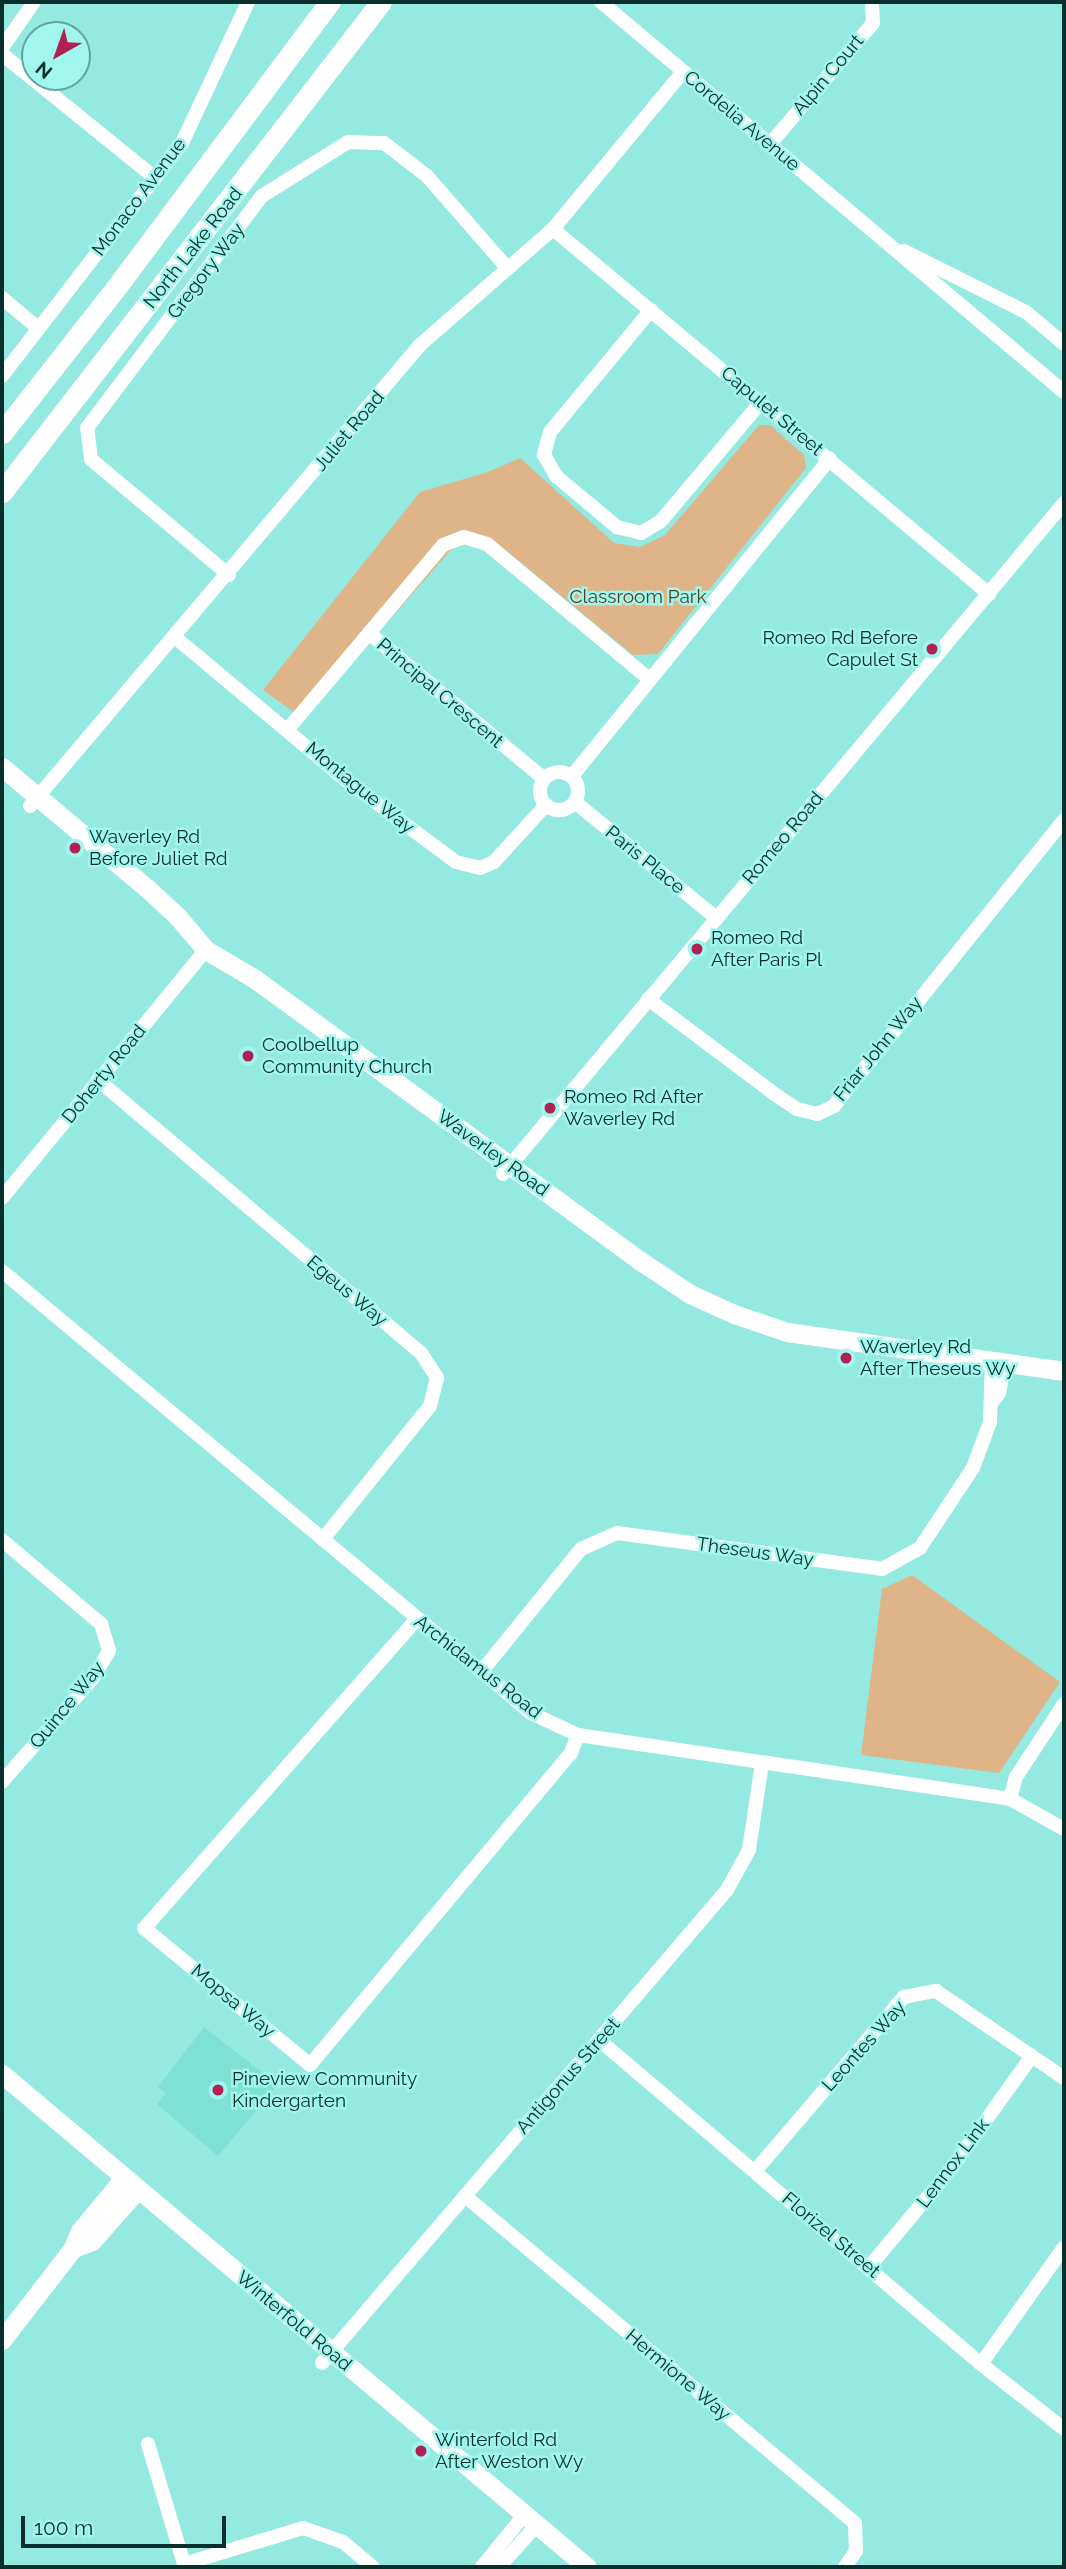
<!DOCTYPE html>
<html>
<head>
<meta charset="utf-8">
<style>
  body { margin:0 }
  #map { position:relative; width:1066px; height:2569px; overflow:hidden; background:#94e9e0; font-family:Raleway,sans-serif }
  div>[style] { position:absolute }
  .built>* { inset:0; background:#7fe1d6 }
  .green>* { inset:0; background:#dfb488 }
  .street>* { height:14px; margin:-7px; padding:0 7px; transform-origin:7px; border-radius:7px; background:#fff }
  .street>.ring { margin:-7px; padding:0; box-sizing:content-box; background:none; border:14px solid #fff; border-radius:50% }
  .secondary>* { height:19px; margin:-9.5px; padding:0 9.5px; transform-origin:9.5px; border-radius:9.5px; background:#fff }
  .primary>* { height:21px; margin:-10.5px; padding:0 10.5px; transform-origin:10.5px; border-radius:10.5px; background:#fff }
  .dots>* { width:19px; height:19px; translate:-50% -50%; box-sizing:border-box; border:4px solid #a1f6ed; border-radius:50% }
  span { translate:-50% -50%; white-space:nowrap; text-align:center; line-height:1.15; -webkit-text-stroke:5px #a1f6ed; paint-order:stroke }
  .street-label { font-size:19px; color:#082f2b }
  .park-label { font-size:19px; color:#593d1e }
  .poi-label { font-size:19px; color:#082f2b }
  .right { translate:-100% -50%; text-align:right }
  .left { translate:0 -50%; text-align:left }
  .frame { position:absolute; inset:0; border:4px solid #082f2b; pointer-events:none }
  .north { position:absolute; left:21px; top:21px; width:70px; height:70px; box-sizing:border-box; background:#a1f6ed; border:2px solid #64a69f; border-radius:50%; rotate:220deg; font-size:19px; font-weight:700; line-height:28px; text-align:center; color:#082f2b }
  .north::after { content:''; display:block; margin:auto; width:24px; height:32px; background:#b12052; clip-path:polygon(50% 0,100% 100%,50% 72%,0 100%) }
  .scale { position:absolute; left:21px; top:2516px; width:205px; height:32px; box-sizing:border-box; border:4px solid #082f2b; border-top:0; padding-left:9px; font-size:21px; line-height:24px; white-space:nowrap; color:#082f2b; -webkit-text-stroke:5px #a1f6ed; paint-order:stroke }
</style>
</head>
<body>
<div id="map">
  <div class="built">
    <i style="clip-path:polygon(204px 2027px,278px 2085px,218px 2156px,157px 2104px,166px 2093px,158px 2087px)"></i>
  </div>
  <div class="green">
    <i style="clip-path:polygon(759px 425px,770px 425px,804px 455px,806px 468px,658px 654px,633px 655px,502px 547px,477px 534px,452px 549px,383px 627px,295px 713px,263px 690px,420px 492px,488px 472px,520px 458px,614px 543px,640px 547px,665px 535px)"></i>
    <i style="clip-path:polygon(912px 1575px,1060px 1682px,999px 1773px,861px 1755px,882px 1589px)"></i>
  </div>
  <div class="street">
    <i style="left:601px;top:2px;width:605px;rotate:40.11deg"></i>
    <i style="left:2px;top:48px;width:56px;rotate:-55.2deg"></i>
    <i style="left:2px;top:54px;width:197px;rotate:39deg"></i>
    <i style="left:770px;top:144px;width:159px;rotate:-49.6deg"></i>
    <i style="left:873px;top:23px;width:21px;rotate:-93deg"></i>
    <i style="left:553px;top:229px;width:569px;rotate:39.93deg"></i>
    <i style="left:904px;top:251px;width:136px;rotate:26.6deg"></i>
    <i style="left:1026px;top:312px;width:50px;rotate:40.1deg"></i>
    <i style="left:2px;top:298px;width:47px;rotate:39.8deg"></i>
    <i style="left:651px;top:310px;width:158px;rotate:129.6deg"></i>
    <i style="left:550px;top:432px;width:24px;rotate:105deg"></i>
    <i style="left:544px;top:455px;width:24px;rotate:60deg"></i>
    <i style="left:556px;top:476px;width:80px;rotate:39.9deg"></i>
    <i style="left:617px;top:527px;width:25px;rotate:14deg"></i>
    <i style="left:641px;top:533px;width:23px;rotate:-31deg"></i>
    <i style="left:661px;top:521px;width:155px;rotate:-50deg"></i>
    <i style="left:2px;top:376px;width:294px;rotate:-52.3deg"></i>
    <i style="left:182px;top:143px;width:156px;rotate:-64.9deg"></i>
    <i style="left:229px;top:575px;width:180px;rotate:-140deg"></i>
    <i style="left:91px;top:459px;width:31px;rotate:-97deg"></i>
    <i style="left:87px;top:428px;width:291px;rotate:-53deg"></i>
    <i style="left:262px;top:196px;width:102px;rotate:-32.1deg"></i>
    <i style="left:348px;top:142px;width:36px;rotate:2deg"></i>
    <i style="left:384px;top:143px;width:54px;rotate:37.5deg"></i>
    <i style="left:427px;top:176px;width:123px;rotate:48.9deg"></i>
    <i style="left:369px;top:633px;width:115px;rotate:-49.9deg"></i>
    <i style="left:443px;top:545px;width:22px;rotate:-21deg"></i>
    <i style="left:464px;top:537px;width:24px;rotate:17deg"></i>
    <i style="left:487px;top:544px;width:212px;rotate:39.8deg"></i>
    <i style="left:176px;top:638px;width:223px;rotate:39.9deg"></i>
    <i style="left:347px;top:781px;width:136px;rotate:36.6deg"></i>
    <i style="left:456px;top:862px;width:25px;rotate:14deg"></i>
    <i style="left:480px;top:868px;width:15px;rotate:-23deg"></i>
    <i style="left:494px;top:862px;width:77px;rotate:-47.6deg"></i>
    <i style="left:288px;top:729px;width:126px;rotate:-49.8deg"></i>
    <i style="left:369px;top:633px;width:228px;rotate:39.8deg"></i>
    <i class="ring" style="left:540px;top:772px;width:24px;height:24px"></i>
    <i style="left:572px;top:776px;width:409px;rotate:-50.9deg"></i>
    <i style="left:575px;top:802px;width:183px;rotate:39.4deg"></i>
    <i style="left:30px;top:806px;width:604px;rotate:-49.77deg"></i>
    <i style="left:420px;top:345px;width:176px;rotate:-41.1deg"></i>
    <i style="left:553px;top:229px;width:204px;rotate:-50.4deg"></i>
    <i style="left:648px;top:999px;width:160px;rotate:36.9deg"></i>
    <i style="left:776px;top:1095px;width:25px;rotate:34deg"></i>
    <i style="left:797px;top:1109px;width:21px;rotate:14deg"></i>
    <i style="left:817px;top:1114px;width:19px;rotate:-25deg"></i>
    <i style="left:834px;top:1106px;width:367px;rotate:-51.2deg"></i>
    <i style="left:98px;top:1080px;width:423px;rotate:40.2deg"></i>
    <i style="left:421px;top:1353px;width:30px;rotate:57deg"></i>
    <i style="left:437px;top:1378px;width:29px;rotate:104deg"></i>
    <i style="left:430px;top:1406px;width:171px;rotate:128.8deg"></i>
    <i style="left:503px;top:1174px;width:875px;rotate:-50.1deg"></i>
    <i style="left:2px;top:1198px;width:321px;rotate:-50.6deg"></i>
    <i style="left:2px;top:1271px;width:689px;rotate:39.88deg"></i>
    <i style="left:531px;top:1713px;width:52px;rotate:25.1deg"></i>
    <i style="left:578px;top:1735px;width:437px;rotate:8.4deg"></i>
    <i style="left:1010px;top:1799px;width:62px;rotate:29.1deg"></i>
    <i style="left:993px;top:1401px;width:10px;rotate:-53deg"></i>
    <i style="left:999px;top:1393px;width:31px;rotate:-79deg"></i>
    <i style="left:2px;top:1540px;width:130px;rotate:40.3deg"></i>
    <i style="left:101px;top:1624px;width:28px;rotate:73deg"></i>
    <i style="left:109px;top:1651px;width:31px;rotate:121deg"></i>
    <i style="left:93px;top:1678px;width:138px;rotate:131.2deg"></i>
    <i style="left:416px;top:1620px;width:411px;rotate:131.4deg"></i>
    <i style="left:144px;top:1928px;width:215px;rotate:39.5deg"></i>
    <i style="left:310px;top:2065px;width:407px;rotate:-50.1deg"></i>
    <i style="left:571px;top:1753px;width:19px;rotate:-69deg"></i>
    <i style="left:481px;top:1672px;width:159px;rotate:-50.9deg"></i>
    <i style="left:581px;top:1549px;width:39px;rotate:-24deg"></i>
    <i style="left:617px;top:1533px;width:267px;rotate:7.7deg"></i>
    <i style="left:882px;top:1569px;width:43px;rotate:-28.9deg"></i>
    <i style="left:920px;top:1548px;width:96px;rotate:-56.5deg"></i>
    <i style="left:973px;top:1468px;width:49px;rotate:-69.7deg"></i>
    <i style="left:990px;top:1422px;width:61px;rotate:-88.1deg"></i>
    <i style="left:1010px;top:1799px;width:23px;rotate:-75deg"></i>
    <i style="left:1016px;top:1777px;width:87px;rotate:-56.7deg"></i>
    <i style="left:599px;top:2040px;width:501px;rotate:40.3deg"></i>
    <i style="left:981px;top:2364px;width:105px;rotate:38.1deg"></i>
    <i style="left:756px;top:2170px;width:228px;rotate:-49.5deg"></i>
    <i style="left:904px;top:1997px;width:33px;rotate:-11deg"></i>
    <i style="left:936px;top:1991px;width:155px;rotate:34.2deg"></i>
    <i style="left:465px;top:2196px;width:509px;rotate:39.98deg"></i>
    <i style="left:855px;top:2523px;width:28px;rotate:88deg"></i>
    <i style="left:856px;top:2551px;width:19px;rotate:125deg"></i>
    <i style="left:869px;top:2267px;width:128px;rotate:-50.1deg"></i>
    <i style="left:951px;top:2169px;width:139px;rotate:-54.4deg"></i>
    <i style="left:322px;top:2363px;width:623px;rotate:-49.43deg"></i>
    <i style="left:727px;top:1890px;width:46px;rotate:-61.2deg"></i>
    <i style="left:749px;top:1850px;width:88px;rotate:-81.5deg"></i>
    <i style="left:981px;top:2364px;width:143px;rotate:-54.6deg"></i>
    <i style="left:148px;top:2444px;width:128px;rotate:73.3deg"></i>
    <i style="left:184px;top:2564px;width:124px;rotate:-16.8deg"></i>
    <i style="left:303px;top:2528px;width:42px;rotate:19.3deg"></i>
    <i style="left:343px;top:2542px;width:39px;rotate:40deg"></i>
    <i style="left:482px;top:2567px;width:67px;rotate:-51.1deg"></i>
    <i style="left:499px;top:2567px;width:57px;rotate:-47.9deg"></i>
  </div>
  <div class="secondary">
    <i style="left:2px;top:767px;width:190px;rotate:39.9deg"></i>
    <i style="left:148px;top:889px;width:41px;rotate:43deg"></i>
    <i style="left:178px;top:917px;width:43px;rotate:49.7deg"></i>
    <i style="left:206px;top:950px;width:57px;rotate:30.6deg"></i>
    <i style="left:255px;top:979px;width:476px;rotate:36.2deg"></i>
    <i style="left:639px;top:1260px;width:61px;rotate:33.7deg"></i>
    <i style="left:690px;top:1294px;width:48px;rotate:24.4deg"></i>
    <i style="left:734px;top:1314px;width:56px;rotate:18.8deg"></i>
    <i style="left:787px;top:1332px;width:280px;rotate:8deg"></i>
    <i style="left:2px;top:2074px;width:765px;rotate:40.12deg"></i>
    <i style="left:73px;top:2248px;width:20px;rotate:-20deg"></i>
    <i style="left:92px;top:2241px;width:69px;rotate:-48.5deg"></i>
    <i style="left:2px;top:2340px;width:116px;rotate:-52.3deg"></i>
    <i style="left:73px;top:2248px;width:18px;rotate:-68deg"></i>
    <i style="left:80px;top:2231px;width:69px;rotate:-50.3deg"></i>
  </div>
  <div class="primary">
    <i style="left:2px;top:433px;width:183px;rotate:-51.9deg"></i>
    <i style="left:115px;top:289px;width:359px;rotate:-53.2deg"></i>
    <i style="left:2px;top:492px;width:619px;rotate:-52.28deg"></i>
  </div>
  <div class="dots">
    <i style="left:932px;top:649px;background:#b12052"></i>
    <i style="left:75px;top:848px;background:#b12052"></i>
    <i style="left:697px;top:949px;background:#b12052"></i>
    <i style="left:248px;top:1056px;background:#b12052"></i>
    <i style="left:550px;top:1108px;background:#b12052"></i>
    <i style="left:846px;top:1358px;background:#b12052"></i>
    <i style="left:218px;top:2090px;background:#b12052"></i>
    <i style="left:421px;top:2451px;background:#b12052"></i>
  </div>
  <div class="street-label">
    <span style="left:828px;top:75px;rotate:-50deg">Alpin Court</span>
    <span style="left:742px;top:121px;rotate:40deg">Cordelia Avenue</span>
    <span style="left:139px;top:197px;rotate:-53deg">Monaco Avenue</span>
    <span style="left:193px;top:248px;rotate:-52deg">North Lake Road</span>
    <span style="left:206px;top:271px;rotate:-53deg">Gregory Way</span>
    <span style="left:772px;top:411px;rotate:40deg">Capulet Street</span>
    <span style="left:349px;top:431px;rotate:-50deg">Juliet Road</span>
    <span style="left:440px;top:693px;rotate:40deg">Principal Crescent</span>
    <span style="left:360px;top:788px;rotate:39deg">Montague Way</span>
    <span style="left:783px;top:838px;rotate:-50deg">Romeo Road</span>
    <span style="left:645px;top:860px;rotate:39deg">Paris Place</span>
    <span style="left:878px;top:1049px;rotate:-51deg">Friar John Way</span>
    <span style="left:104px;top:1074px;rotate:-51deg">Doherty Road</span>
    <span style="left:493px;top:1153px;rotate:36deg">Waverley Road</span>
    <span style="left:347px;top:1291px;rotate:40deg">Egeus Way</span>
    <span style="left:755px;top:1552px;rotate:8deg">Theseus Way</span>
    <span style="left:478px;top:1667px;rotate:38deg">Archidamus Road</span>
    <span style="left:67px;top:1705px;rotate:-51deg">Quince Way</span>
    <span style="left:233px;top:2001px;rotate:40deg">Mopsa Way</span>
    <span style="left:864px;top:2046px;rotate:-48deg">Leontes Way</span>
    <span style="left:568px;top:2076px;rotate:-49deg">Antigonus Street</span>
    <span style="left:953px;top:2163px;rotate:-53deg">Lennox Link</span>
    <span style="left:831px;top:2235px;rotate:40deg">Florizel Street</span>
    <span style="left:294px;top:2321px;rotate:40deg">Winterfold Road</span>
    <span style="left:678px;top:2375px;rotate:40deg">Hermione Way</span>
  </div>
  <div class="park-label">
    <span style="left:638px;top:597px">Classroom Park</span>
  </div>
  <div class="poi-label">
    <span class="right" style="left:918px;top:649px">Romeo Rd Before<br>Capulet St</span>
    <span class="left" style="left:89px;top:848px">Waverley Rd<br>Before Juliet Rd</span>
    <span class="left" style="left:711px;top:949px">Romeo Rd<br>After Paris Pl</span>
    <span class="left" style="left:262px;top:1056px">Coolbellup<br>Community Church</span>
    <span class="left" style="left:564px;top:1108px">Romeo Rd After<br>Waverley Rd</span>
    <span class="left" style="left:860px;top:1358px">Waverley Rd<br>After Theseus Wy</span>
    <span class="left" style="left:232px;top:2090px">Pineview Community<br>Kindergarten</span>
    <span class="left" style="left:435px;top:2451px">Winterfold Rd<br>After Weston Wy</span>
  </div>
  <div class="frame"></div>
  <div class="north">N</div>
  <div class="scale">100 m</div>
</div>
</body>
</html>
